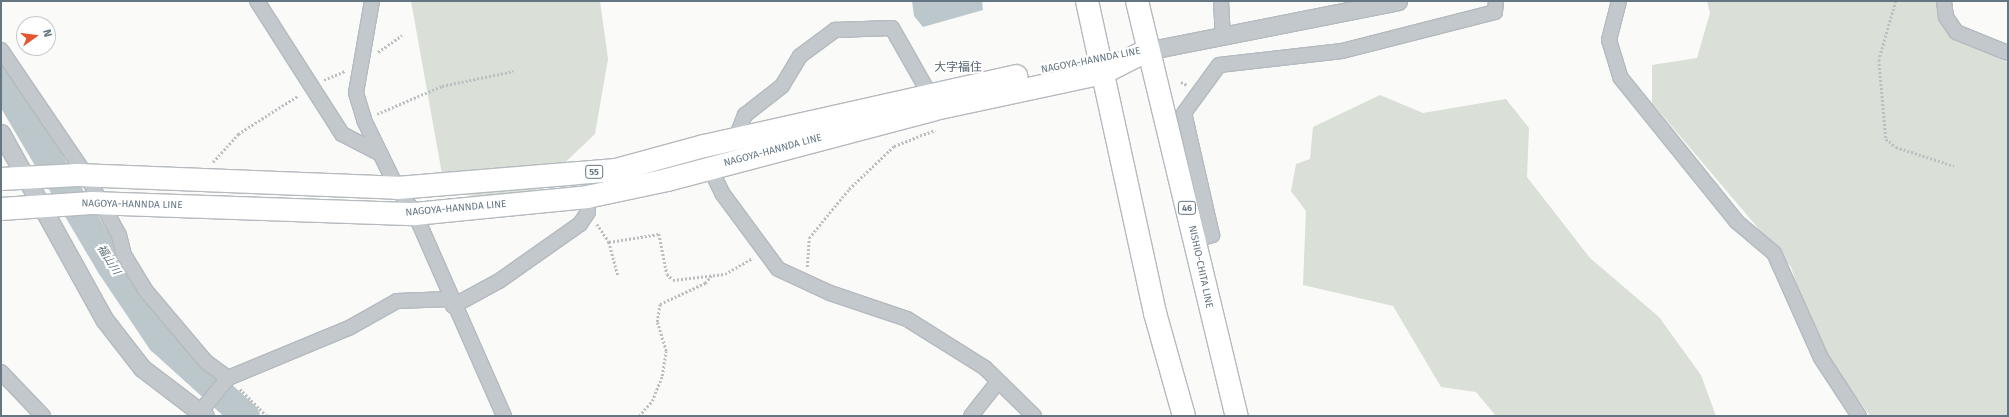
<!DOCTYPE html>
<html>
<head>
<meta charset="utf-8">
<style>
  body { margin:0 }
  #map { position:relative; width:2009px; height:417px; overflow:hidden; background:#fafaf8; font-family:"Fira Sans","Noto Sans JP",sans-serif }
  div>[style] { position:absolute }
  .green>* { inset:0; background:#dadfd7 }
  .water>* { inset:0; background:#bbc7cb }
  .river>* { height:29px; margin:-14.5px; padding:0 14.5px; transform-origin:14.5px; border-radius:14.5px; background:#bbc7cb }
  .path>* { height:2.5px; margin-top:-1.25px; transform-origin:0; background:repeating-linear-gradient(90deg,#bbbfc2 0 2px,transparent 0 4px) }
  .roads { filter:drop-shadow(1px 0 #b5babe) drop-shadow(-1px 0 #b5babe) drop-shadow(0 1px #b5babe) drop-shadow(0 -1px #b5babe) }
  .minor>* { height:14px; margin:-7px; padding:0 7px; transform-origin:7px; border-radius:7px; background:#c3c8cc }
  .tertiary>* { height:17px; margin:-8.5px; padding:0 8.5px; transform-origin:8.5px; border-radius:8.5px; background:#c3c8cc }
  .primary>* { height:22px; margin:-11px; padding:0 11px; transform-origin:11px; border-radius:11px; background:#fff }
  span { translate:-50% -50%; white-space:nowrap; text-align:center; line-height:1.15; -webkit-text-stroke:4px #fff; paint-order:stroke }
  .shield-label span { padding:1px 3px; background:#fff; border:1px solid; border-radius:3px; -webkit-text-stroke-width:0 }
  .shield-label { font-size:9px; color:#657683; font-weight:700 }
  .street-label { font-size:10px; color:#657683 }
  .water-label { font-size:11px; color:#60757c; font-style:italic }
  .quarter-label { font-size:12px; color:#57646e }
  .frame { position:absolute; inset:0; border:2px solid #657683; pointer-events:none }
  .north { position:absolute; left:16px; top:16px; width:40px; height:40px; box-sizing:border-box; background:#fff; border:1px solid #c1c8cd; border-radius:50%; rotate:76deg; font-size:11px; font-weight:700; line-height:16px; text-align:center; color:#657683 }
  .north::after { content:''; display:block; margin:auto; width:14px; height:18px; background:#e4572e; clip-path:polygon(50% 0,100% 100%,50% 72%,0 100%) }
</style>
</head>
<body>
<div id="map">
  <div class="green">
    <i style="clip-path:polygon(411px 1px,600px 1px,608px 59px,595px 134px,534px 192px,480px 199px,444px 185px)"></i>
    <i style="clip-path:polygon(1707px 1px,1938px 1px,1944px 29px,2008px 63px,2008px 416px,1870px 416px,1828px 357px,1807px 314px,1791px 267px,1652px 103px,1652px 65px,1697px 58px,1710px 13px)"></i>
    <i style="clip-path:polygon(1380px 95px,1423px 113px,1506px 99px,1529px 128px,1527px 177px,1590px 258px,1659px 317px,1701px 375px,1716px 416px,1496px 416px,1476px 392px,1441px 387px,1393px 306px,1303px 285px,1306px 211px,1291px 191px,1296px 164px,1310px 159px,1313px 127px)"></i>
  </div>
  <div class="water">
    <i style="clip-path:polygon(912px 1px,982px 1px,983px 10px,923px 27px,914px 16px)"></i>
  </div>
  <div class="river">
    <i style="left:1px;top:80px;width:216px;rotate:59.4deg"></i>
    <i style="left:111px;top:266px;width:89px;rotate:56deg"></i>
    <i style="left:161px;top:340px;width:113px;rotate:42.1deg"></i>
  </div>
  <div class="path">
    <i style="left:1896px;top:1px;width:61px;rotate:106.1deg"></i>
    <i style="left:1879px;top:60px;width:79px;rotate:84.9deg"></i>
    <i style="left:1886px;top:139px;width:13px;rotate:39deg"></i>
    <i style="left:1896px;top:147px;width:61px;rotate:18.1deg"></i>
    <i style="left:378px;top:52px;width:29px;rotate:-35deg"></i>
    <i style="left:324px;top:80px;width:23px;rotate:-23deg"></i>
    <i style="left:1181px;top:82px;width:7px;rotate:27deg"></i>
    <i style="left:377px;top:114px;width:71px;rotate:-23.3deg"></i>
    <i style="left:442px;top:86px;width:73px;rotate:-11.9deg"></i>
    <i style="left:213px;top:162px;width:38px;rotate:-48deg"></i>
    <i style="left:238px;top:134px;width:72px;rotate:-32.6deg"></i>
    <i style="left:597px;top:224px;width:22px;rotate:56deg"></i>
    <i style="left:609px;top:242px;width:35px;rotate:75deg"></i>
    <i style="left:609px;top:242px;width:51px;rotate:-9.1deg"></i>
    <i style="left:659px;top:234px;width:41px;rotate:78.7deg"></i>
    <i style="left:667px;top:274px;width:8px;rotate:45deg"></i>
    <i style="left:673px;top:280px;width:52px;rotate:-6.6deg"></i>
    <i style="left:725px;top:274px;width:32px;rotate:-30deg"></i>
    <i style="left:807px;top:267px;width:29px;rotate:-86deg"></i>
    <i style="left:809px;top:238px;width:63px;rotate:-50.8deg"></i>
    <i style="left:849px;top:189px;width:62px;rotate:-43.7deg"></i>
    <i style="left:894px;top:146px;width:44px;rotate:-21.3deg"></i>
    <i style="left:240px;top:389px;width:38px;rotate:45deg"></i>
    <i style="left:639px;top:416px;width:20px;rotate:-49deg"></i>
    <i style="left:652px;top:401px;width:27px;rotate:-68deg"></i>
    <i style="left:662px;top:376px;width:25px;rotate:-81deg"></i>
    <i style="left:666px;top:351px;width:30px;rotate:-107deg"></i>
    <i style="left:657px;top:322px;width:18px;rotate:-81deg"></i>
    <i style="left:660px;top:304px;width:50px;rotate:-25deg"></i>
    <i style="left:705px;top:283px;width:11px;rotate:-49deg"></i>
  </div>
  <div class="roads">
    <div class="minor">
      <i style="left:257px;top:1px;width:158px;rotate:57.4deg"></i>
      <i style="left:342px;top:134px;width:42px;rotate:27.2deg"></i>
      <i style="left:372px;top:1px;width:93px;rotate:99.9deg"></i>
      <i style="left:356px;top:93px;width:28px;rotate:73deg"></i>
      <i style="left:364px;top:120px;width:76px;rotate:64.1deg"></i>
      <i style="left:397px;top:188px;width:32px;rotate:55deg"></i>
      <i style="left:415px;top:214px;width:221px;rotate:66.2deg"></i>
      <i style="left:1221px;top:1px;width:33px;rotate:87deg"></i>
      <i style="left:1619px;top:1px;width:40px;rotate:104.4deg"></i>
      <i style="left:1609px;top:40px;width:39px;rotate:73deg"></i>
      <i style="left:1620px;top:77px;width:186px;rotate:51.1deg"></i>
      <i style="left:1737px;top:222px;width:48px;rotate:40deg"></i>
      <i style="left:1774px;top:253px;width:115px;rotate:65.9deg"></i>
      <i style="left:1821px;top:358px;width:69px;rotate:56.8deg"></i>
      <i style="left:1944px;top:1px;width:16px;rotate:83deg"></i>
      <i style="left:1946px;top:17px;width:18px;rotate:56deg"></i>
      <i style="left:1956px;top:32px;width:56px;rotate:22deg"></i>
      <i style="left:1px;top:50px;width:151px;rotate:55.8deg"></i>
      <i style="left:86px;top:175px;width:68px;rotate:61.2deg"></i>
      <i style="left:119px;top:235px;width:21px;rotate:76deg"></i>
      <i style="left:124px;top:255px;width:42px;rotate:58.6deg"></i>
      <i style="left:146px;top:291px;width:93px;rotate:49.8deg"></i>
      <i style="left:206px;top:362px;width:27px;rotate:36deg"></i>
      <i style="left:736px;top:138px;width:25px;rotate:-69deg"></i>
      <i style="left:745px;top:115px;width:47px;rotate:-38.1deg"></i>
      <i style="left:782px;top:86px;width:35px;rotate:-59deg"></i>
      <i style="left:800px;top:56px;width:44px;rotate:-36.6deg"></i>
      <i style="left:835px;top:30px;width:57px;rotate:-2deg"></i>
      <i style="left:892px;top:28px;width:75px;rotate:60.4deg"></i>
      <i style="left:710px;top:168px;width:28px;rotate:64deg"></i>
      <i style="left:722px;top:193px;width:94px;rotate:53.6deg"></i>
      <i style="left:778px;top:269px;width:57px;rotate:24.8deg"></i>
      <i style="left:830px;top:293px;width:81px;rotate:18.7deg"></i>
      <i style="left:907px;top:319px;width:92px;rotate:32.1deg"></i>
      <i style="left:985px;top:368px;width:69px;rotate:44.4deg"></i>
      <i style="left:1195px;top:240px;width:18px;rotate:-16deg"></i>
      <i style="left:1212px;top:235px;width:125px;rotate:-102.9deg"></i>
      <i style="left:1184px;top:113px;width:59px;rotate:-53.9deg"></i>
      <i style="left:1219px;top:65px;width:124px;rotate:-6.5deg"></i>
      <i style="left:1342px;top:51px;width:158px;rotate:-14.3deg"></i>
      <i style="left:1495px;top:12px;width:11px;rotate:-85deg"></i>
      <i style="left:453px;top:306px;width:52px;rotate:-28.5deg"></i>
      <i style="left:499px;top:281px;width:99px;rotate:-35.1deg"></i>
      <i style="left:580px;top:224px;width:14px;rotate:-56deg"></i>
      <i style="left:588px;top:212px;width:15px;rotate:-94deg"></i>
      <i style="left:1px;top:372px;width:61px;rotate:46.3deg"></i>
      <i style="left:200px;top:412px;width:44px;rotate:-50.5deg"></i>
      <i style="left:228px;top:378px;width:131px;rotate:-22.5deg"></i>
      <i style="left:349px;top:328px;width:55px;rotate:-29.4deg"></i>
      <i style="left:397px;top:301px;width:53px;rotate:-2.2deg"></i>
      <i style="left:971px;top:416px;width:42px;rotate:-51.8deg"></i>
    </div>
    <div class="tertiary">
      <i style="left:1146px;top:51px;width:257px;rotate:-11.2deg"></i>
      <i style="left:1px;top:133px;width:213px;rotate:61deg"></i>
      <i style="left:104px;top:319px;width:62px;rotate:52.2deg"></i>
      <i style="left:142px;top:368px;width:79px;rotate:37.3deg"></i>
    </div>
    <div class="primary">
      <i style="left:1087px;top:1px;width:319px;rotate:77.7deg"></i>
      <i style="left:1155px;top:313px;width:107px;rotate:74.3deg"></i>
      <i style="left:1137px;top:1px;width:427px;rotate:76.5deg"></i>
      <i style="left:1px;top:179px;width:77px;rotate:-3deg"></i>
      <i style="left:78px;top:175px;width:319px;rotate:2.3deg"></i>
      <i style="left:397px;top:188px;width:220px;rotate:-4.7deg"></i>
      <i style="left:616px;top:170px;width:91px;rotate:-15.3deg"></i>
      <i style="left:704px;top:146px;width:320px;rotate:-12.6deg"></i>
      <i style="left:1px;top:209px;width:91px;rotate:-3.8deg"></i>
      <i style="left:92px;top:203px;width:323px;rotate:2deg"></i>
      <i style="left:415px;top:214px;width:173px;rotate:-5.6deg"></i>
      <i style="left:587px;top:197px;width:82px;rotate:-12deg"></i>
      <i style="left:667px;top:180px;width:277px;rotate:-14.8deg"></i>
      <i style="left:935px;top:109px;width:172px;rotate:-12.1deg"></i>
      <i style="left:1103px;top:73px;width:48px;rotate:-27.1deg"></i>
    </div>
  </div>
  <div class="shield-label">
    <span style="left:594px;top:172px">55</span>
    <span style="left:1187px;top:208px">46</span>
  </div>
  <div class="street-label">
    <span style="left:1091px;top:61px;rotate:-11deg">NAGOYA-HANNDA LINE</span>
    <span style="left:773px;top:151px;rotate:-15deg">NAGOYA-HANNDA LINE</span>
    <span style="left:132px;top:205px;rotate:1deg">NAGOYA-HANNDA LINE</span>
    <span style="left:456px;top:209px;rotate:-5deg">NAGOYA-HANNDA LINE</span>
    <span style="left:1200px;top:267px;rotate:78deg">NISHIO-CHITA LINE</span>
  </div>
  <div class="water-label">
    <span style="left:108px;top:260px;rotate:58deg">福山川</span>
  </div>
  <div class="quarter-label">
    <span style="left:958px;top:68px">大字福住</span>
  </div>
  <div class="frame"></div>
  <div class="north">N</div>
</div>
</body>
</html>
